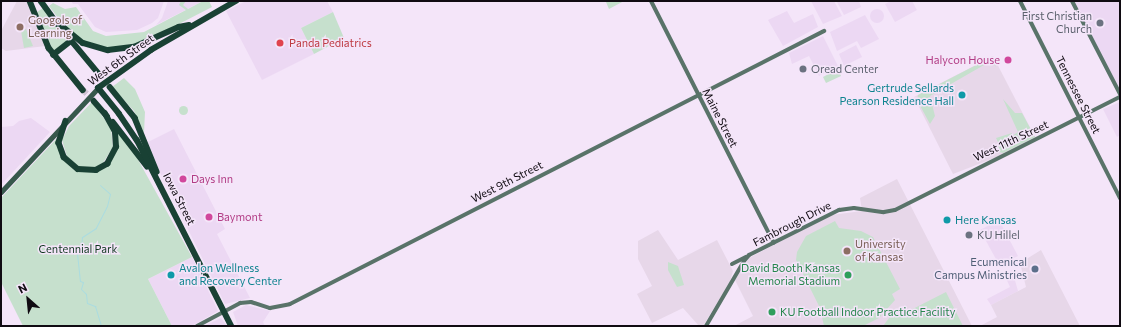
<!DOCTYPE html>
<html>
<head>
<meta charset="utf-8">
<style>
  body { margin:0 }
  #map { position:relative; width:1121px; height:327px; overflow:hidden; background:#f4e5f9; font-family:Commissioner,sans-serif }
  div>[style] { position:absolute }
  .built>* { inset:0; background:#ecd8f3 }
  .round { border-radius:50% }
  .education>* { inset:0; background:#e7d7e9 }
  .green>* { inset:0; background:#c6e0cd }
  .stream>* { height:1px; margin:-0.5px; padding:0 0.5px; transform-origin:0.5px; border-radius:0.5px; background:#abdce0 }
  .highway-tunnel>* { height:5.5px; margin-top:-2.75px; transform-origin:0; background:repeating-linear-gradient(90deg,#d2c4d6 0 5.5px,transparent 0 8.5px) }
  .secondary>* { height:4px; margin:-2px; padding:0 2px; transform-origin:2px; border-radius:2px; background:#597369 }
  .primary>* { height:4.5px; margin:-2.25px; padding:0 2.25px; transform-origin:2.25px; border-radius:2.25px; background:#37584c }
  .highway>* { height:5.5px; margin:-2.75px; padding:0 2.75px; transform-origin:2.75px; border-radius:2.75px; background:#194134 }
  .dots>* { width:11px; height:11px; translate:-50% -50%; box-sizing:border-box; border:2px solid #f4e5f9; border-radius:50% }
  span { translate:-50% -50%; white-space:nowrap; text-align:center; line-height:1.15; -webkit-text-stroke:3px #f4e5f9; paint-order:stroke }
  .worship-label { font-size:11px; color:#5b616d }
  .right { translate:-100% -50%; text-align:right }
  .left { translate:0 -50%; text-align:left }
  .education-label { font-size:11px; color:#785e54 }
  .health-label { font-size:11px; color:#be3a42 }
  .street-label { font-size:11px; color:#100b12 }
  .hotel-label { font-size:11px; color:#b23c85 }
  .culture-label { font-size:11px; color:#0d838f }
  .park-label { font-size:11px; color:#0e371e }
  .service-label { font-size:11px; color:#4e5e75 }
  .leisure-label { font-size:11px; color:#27864d }
  .frame { position:absolute; inset:0; border:2px solid #100b12; pointer-events:none }
  .north { position:absolute; left:8px; top:279px; width:40px; height:40px; -webkit-text-stroke:3px #f4e5f9; paint-order:stroke; rotate:333deg; font-size:11px; font-weight:700; line-height:16px; text-align:center; color:#100b12 }
  .north::after { content:''; display:block; margin:auto; width:14px; height:18px; background:#100b12; clip-path:polygon(50% 0,100% 100%,50% 72%,0 100%) }
</style>
</head>
<body>
<div id="map">
  <div class="built">
    <i style="clip-path:polygon(71px 1px,164px 1px,158px 18px,152px 23px,137px 30px,106px 32px,95px 27px,78px 4px,73px 4px)"></i>
    <i style="clip-path:polygon(168px 1px,203px 1px,156px 25px,162px 18px)"></i>
    <i style="clip-path:polygon(246px 1px,327px 1px,333px 12px,301px 28px,314px 54px,262px 80px,226px 11px)"></i>
    <i style="clip-path:polygon(811px 1px,834px 1px,842px 16px,823px 24px)"></i>
    <i style="clip-path:polygon(859px 1px,861px 7px,844px 15px,837px 2px)"></i>
    <i style="clip-path:polygon(891px 1px,912px 1px,917px 10px,895px 22px,885px 4px)"></i>
    <i style="clip-path:polygon(1072px 1px,1120px 1px,1120px 94px)"></i>
    <i class="round" style="left:870px;top:9px;width:14px;height:14px"></i>
    <i style="clip-path:polygon(787px 11px,794px 23px,813px 14px,818px 27px,783px 46px,768px 20px)"></i>
    <i style="clip-path:polygon(865px 15px,879px 39px,861px 48px,857px 41px,837px 51px,830px 32px)"></i>
    <i style="clip-path:polygon(823px 36px,838px 66px,819px 76px,809px 56px,792px 64px,789px 53px)"></i>
    <i style="clip-path:polygon(856px 45px,862px 57px,844px 66px,839px 54px)"></i>
    <i style="clip-path:polygon(1120px 102px,1120px 135px,1117px 137px,1103px 109px)"></i>
    <i style="clip-path:polygon(31px 118px,50px 132px,1px 185px,1px 127px,13px 126px,19px 121px)"></i>
    <i style="clip-path:polygon(174px 129px,225px 229px,217px 234px,250px 298px,225px 304px,161px 175px,148px 142px)"></i>
    <i style="clip-path:polygon(999px 220px,1018px 256px,1001px 264px,997px 261px,980px 230px)"></i>
    <i style="clip-path:polygon(192px 257px,218px 311px,192px 326px,172px 326px,148px 279px)"></i>
    <i style="clip-path:polygon(1012px 270px,1018px 291px,991px 305px,987px 299px,1010px 287px,1004px 274px)"></i>
    <i style="clip-path:polygon(246px 305px,270px 311px,263px 322px,265px 326px,238px 326px,233px 312px)"></i>
    <i style="clip-path:polygon(221px 318px,227px 326px,204px 326px,219px 319px)"></i>
  </div>
  <div class="education">
    <i style="clip-path:polygon(17px 1px,28px 1px,45px 46px,6px 51px,1px 48px,1px 31px)"></i>
    <i style="clip-path:polygon(993px 56px,1035px 137px,1002px 155px,953px 174px,914px 97px)"></i>
    <i style="clip-path:polygon(897px 179px,972px 326px,734px 326px,753px 316px,735px 280px,749px 258px,831px 215px,862px 211px,860px 198px)"></i>
    <i style="clip-path:polygon(658px 230px,678px 260px,717px 240px,733px 271px,730px 282px,703px 326px,699px 326px,683px 308px,652px 323px,637px 294px,652px 286px,638px 259px,638px 241px)"></i>
    <i style="clip-path:polygon(1041px 250px,1080px 326px,980px 326px,997px 317px,991px 305px,1026px 287px,1020px 263px)"></i>
  </div>
  <div class="green">
    <i style="clip-path:polygon(181px 1px,186px 1px,183px 5px,188px 9px,203px 1px,209px 1px,212px 7px,144px 42px,109px 48px,85px 42px,64px 26px,49px 6px,53px 3px,65px 9px,76px 7px,93px 31px,106px 36px,144px 32px,186px 10px,179px 5px)"></i>
    <i style="clip-path:polygon(608px 1px,624px 1px,609px 9px,606px 2px)"></i>
    <i style="clip-path:polygon(43px 8px,67px 38px,66px 43px,53px 51px,37px 12px)"></i>
    <i style="clip-path:polygon(333px 12px,344px 38px,314px 54px,301px 28px)"></i>
    <i style="clip-path:polygon(26px 29px,33px 46px,24px 48px,21px 31px)"></i>
    <i style="clip-path:polygon(992px 57px,996px 67px,991px 61px,930px 96px,935px 116px,930px 124px,917px 100px,918px 95px)"></i>
    <i style="clip-path:polygon(838px 69px,841px 76px,826px 83px,823px 77px)"></i>
    <i style="clip-path:polygon(124px 78px,135px 89px,145px 112px,144px 133px,134px 111px,112px 87px)"></i>
    <i style="clip-path:polygon(1003px 99px,1015px 113px,1022px 113px,1035px 137px,1003px 153px,999px 152px,997px 145px,1000px 145px,1005px 139px,999px 144px,996px 138px,1012px 133px,1012px 136px,1018px 132px)"></i>
    <i style="clip-path:polygon(92px 102px,111px 128px,113px 147px,103px 163px,95px 168px,81px 168px,68px 160px,62px 140px,69px 126px)"></i>
    <i class="round" style="left:178.5px;top:105.5px;width:9px;height:9px"></i>
    <i style="clip-path:polygon(116px 129px,136px 156px,192px 257px,148px 279px,172px 326px,23px 326px,1px 282px,1px 198px,58px 137px,60px 156px,76px 170px,92px 172px,111px 162px,118px 145px)"></i>
    <i style="clip-path:polygon(835px 221px,839px 228px,861px 231px,873px 237px,900px 289px,892px 294px,895px 300px,879px 318px,863px 326px,824px 326px,822px 317px,824px 316px,796px 260px,797px 252px,806px 236px)"></i>
    <i style="clip-path:polygon(668px 262px,678px 266px,684px 285px,677px 287px,668px 270px)"></i>
    <i style="clip-path:polygon(946px 292px,963px 326px,883px 326px,892px 314px,899px 316px)"></i>
  </div>
  <div class="stream">
    <i style="left:100px;top:185px;width:13px;rotate:42deg"></i>
    <i style="left:110px;top:194px;width:12px;rotate:104deg"></i>
    <i style="left:107px;top:206px;width:25px;rotate:117deg"></i>
    <i style="left:96px;top:228px;width:17px;rotate:147deg"></i>
    <i style="left:82px;top:237px;width:11px;rotate:95deg"></i>
    <i style="left:81px;top:248px;width:6px;rotate:129deg"></i>
    <i style="left:77px;top:253px;width:28px;rotate:84deg"></i>
    <i style="left:80px;top:281px;width:3px;rotate:18deg"></i>
    <i style="left:83px;top:282px;width:7px;rotate:106deg"></i>
    <i style="left:81px;top:289px;width:7px;rotate:45deg"></i>
    <i style="left:86px;top:294px;width:9px;rotate:84deg"></i>
    <i style="left:87px;top:303px;width:9px;rotate:21deg"></i>
    <i style="left:95px;top:306px;width:21px;rotate:73deg"></i>
  </div>
  <div class="highway-tunnel">
    <i style="left:83px;top:90px;width:16px;rotate:45deg"></i>
  </div>
  <div class="secondary">
    <i style="left:651px;top:1px;width:271px;rotate:63.1deg"></i>
    <i style="left:1020px;top:1px;width:221px;rotate:63.1deg"></i>
    <i style="left:1072px;top:1px;width:105px;rotate:62.7deg"></i>
    <i style="left:732px;top:264px;width:16px;rotate:-27deg"></i>
    <i style="left:197px;top:326px;width:49px;rotate:-28.1deg"></i>
    <i style="left:240px;top:303px;width:11px;rotate:-5deg"></i>
    <i style="left:251px;top:302px;width:20px;rotate:18deg"></i>
    <i style="left:270px;top:308px;width:20px;rotate:-11deg"></i>
    <i style="left:290px;top:304px;width:600px;rotate:-27.08deg"></i>
    <i style="left:706px;top:326px;width:75px;rotate:-59.7deg"></i>
    <i style="left:744px;top:261px;width:8px;rotate:-50deg"></i>
    <i style="left:749px;top:255px;width:101px;rotate:-26.6deg"></i>
    <i style="left:839px;top:210px;width:15px;rotate:-8deg"></i>
    <i style="left:854px;top:208px;width:30px;rotate:8deg"></i>
    <i style="left:884px;top:212px;width:11px;rotate:-10deg"></i>
    <i style="left:895px;top:210px;width:252px;rotate:-26.7deg"></i>
  </div>
  <div class="primary">
    <i style="left:1px;top:192px;width:142px;rotate:-47deg"></i>
  </div>
  <div class="highway">
    <i style="left:30px;top:1px;width:51px;rotate:68deg"></i>
    <i style="left:49px;top:48px;width:54px;rotate:51deg"></i>
    <i style="left:41px;top:1px;width:29px;rotate:54deg"></i>
    <i style="left:57px;top:22px;width:33px;rotate:39deg"></i>
    <i style="left:83px;top:43px;width:26px;rotate:16deg"></i>
    <i style="left:108px;top:50px;width:26px;rotate:-7deg"></i>
    <i style="left:134px;top:47px;width:49px;rotate:-24deg"></i>
    <i style="left:179px;top:27px;width:10px;rotate:-11deg"></i>
    <i style="left:66px;top:34px;width:53px;rotate:50.3deg"></i>
    <i style="left:53px;top:55px;width:23px;rotate:-38deg"></i>
    <i style="left:110px;top:87px;width:40px;rotate:51deg"></i>
    <i style="left:135px;top:118px;width:58px;rotate:67.8deg"></i>
    <i style="left:94px;top:101px;width:20px;rotate:49deg"></i>
    <i style="left:66px;top:121px;width:23px;rotate:108deg"></i>
    <i style="left:59px;top:143px;width:15px;rotate:70deg"></i>
    <i style="left:64px;top:157px;width:18px;rotate:41deg"></i>
    <i style="left:78px;top:169px;width:18px;rotate:3deg"></i>
    <i style="left:96px;top:170px;width:13px;rotate:-29deg"></i>
    <i style="left:107px;top:164px;width:19px;rotate:-62deg"></i>
    <i style="left:116px;top:147px;width:15px;rotate:-94deg"></i>
    <i style="left:115px;top:132px;width:21px;rotate:-119deg"></i>
    <i style="left:113px;top:122px;width:56px;rotate:52.3deg"></i>
    <i style="left:231px;top:326px;width:208px;rotate:-116.9deg"></i>
    <i style="left:137px;top:141px;width:32px;rotate:-124deg"></i>
    <i style="left:119px;top:114px;width:33px;rotate:-129deg"></i>
    <i style="left:98px;top:88px;width:65px;rotate:-35.6deg"></i>
    <i style="left:151px;top:50px;width:98px;rotate:-30deg"></i>
  </div>
  <div class="dots">
    <i style="left:1100px;top:23px;background:#6b7280"></i>
    <i style="left:20px;top:27px;background:#8d6e63"></i>
    <i style="left:280px;top:43px;background:#e0444e"></i>
    <i style="left:1008px;top:60px;background:#d1479c"></i>
    <i style="left:803px;top:69px;background:#6b7280"></i>
    <i style="left:962px;top:95px;background:#0f9aa8"></i>
    <i style="left:183px;top:179px;background:#d1479c"></i>
    <i style="left:209px;top:217px;background:#d1479c"></i>
    <i style="left:947px;top:220px;background:#0f9aa8"></i>
    <i style="left:969px;top:235px;background:#6b7280"></i>
    <i style="left:847px;top:251px;background:#8d6e63"></i>
    <i style="left:1035px;top:269px;background:#5c6f8a"></i>
    <i style="left:171px;top:275px;background:#0f9aa8"></i>
    <i style="left:848px;top:275px;background:#2e9e5b"></i>
    <i style="left:772px;top:312px;background:#2e9e5b"></i>
  </div>
  <div class="worship-label">
    <span class="right" style="left:1092px;top:23px">First Christian<br>Church</span>
    <span class="left" style="left:811px;top:69px">Oread Center</span>
    <span class="left" style="left:977px;top:235px">KU Hillel</span>
  </div>
  <div class="education-label">
    <span class="left" style="left:28px;top:27px">Googols of<br>Learning</span>
    <span class="left" style="left:855px;top:251px">University<br>of Kansas</span>
  </div>
  <div class="health-label">
    <span class="left" style="left:289px;top:43px">Panda Pediatrics</span>
  </div>
  <div class="street-label">
    <span style="left:121px;top:60px;rotate:-36deg">West 6th Street</span>
    <span style="left:1078px;top:95px;rotate:63deg">Tennessee Street</span>
    <span style="left:720px;top:118px;rotate:63deg">Maine Street</span>
    <span style="left:1011px;top:141px;rotate:-25deg">West 11th Street</span>
    <span style="left:507px;top:182px;rotate:-27deg">West 9th Street</span>
    <span style="left:179px;top:199px;rotate:63deg">Iowa Street</span>
    <span style="left:792px;top:224px;rotate:-27deg">Fambrough Drive</span>
  </div>
  <div class="hotel-label">
    <span class="right" style="left:1000px;top:60px">Halycon House</span>
    <span class="left" style="left:191px;top:179px">Days Inn</span>
    <span class="left" style="left:217px;top:217px">Baymont</span>
  </div>
  <div class="culture-label">
    <span class="right" style="left:954px;top:95px">Gertrude Sellards<br>Pearson Residence Hall</span>
    <span class="left" style="left:955px;top:220px">Here Kansas</span>
    <span class="left" style="left:179px;top:275px">Avalon Wellness<br>and Recovery Center</span>
  </div>
  <div class="park-label">
    <span style="left:78px;top:249px">Centennial Park</span>
  </div>
  <div class="service-label">
    <span class="right" style="left:1027px;top:269px">Ecumenical<br>Campus Ministries</span>
  </div>
  <div class="leisure-label">
    <span class="right" style="left:840px;top:275px">David Booth Kansas<br>Memorial Stadium</span>
    <span class="left" style="left:780px;top:312px">KU Football Indoor Practice Facility</span>
  </div>
  <div class="frame"></div>
  <div class="north">N</div>
</div>
</body>
</html>
